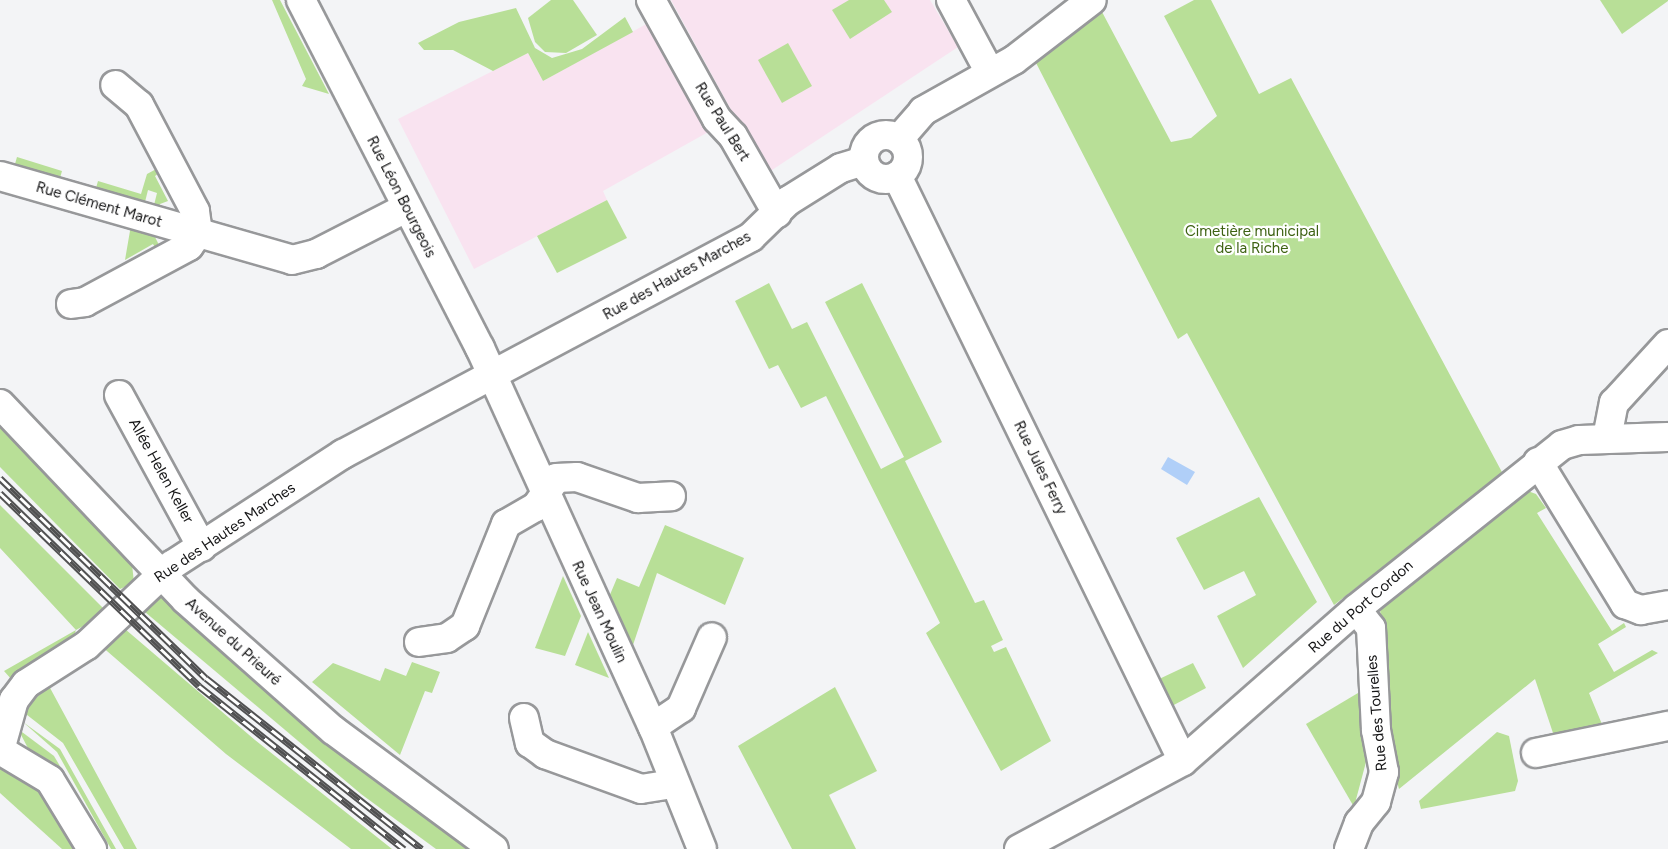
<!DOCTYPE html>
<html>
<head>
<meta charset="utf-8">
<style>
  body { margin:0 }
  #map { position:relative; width:1668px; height:849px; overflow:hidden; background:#f3f4f6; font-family:Figtree,sans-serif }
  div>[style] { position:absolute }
  .education>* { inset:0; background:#f9e3f0 }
  .green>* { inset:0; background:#b8df97 }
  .water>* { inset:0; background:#b0cff8 }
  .roads { filter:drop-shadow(2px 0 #97989a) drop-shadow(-2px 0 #97989a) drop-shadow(0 2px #97989a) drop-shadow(0 -2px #97989a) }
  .minor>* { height:28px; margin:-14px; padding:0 14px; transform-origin:14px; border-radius:14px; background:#fff }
  .minor>.ring { margin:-14px; padding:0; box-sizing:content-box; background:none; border:28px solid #fff; border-radius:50% }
  .rail>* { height:7px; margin-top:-3.5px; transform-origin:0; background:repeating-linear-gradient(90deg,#fff 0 14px,#515152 0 28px); box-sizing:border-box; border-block:2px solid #515152 }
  span { translate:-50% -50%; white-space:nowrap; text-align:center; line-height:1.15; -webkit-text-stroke:4.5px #fff; paint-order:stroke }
  .street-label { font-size:15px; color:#151516 }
  .park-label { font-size:15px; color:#3e6213 }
</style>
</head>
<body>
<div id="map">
  <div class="education">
    <i style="clip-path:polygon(671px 0,930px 0,958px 47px,766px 174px)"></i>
    <i style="clip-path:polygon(650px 22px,710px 131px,603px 191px,607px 200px,474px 269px,398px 119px,528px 53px,543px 81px)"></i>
  </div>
  <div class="green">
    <i style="clip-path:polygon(272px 0,280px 0,329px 94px,302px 86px,306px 79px)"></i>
    <i style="clip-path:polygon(551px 0,573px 0,597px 35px,566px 53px,545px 52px,535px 42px,528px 18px)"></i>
    <i style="clip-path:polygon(849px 0,884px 0,892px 12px,850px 39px,832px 10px)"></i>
    <i style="clip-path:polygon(1194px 0,1211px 0,1259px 94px,1291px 78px,1503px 474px,1334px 605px,1187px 333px,1178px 339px,1034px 59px,1101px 10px,1171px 142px,1191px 138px,1217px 116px,1164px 16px)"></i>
    <i style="clip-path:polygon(1600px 0,1668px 0,1668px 1px,1622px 34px)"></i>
    <i style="clip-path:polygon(516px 8px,535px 48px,552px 58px,582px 49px,625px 17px,633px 32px,543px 81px,528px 53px,493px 71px,453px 50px,424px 50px,418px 43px,459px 22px)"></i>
    <i style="clip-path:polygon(788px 43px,812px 86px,782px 103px,758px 60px)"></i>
    <i style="clip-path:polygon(17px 157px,62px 171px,58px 185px,13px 171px)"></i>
    <i style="clip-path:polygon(160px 167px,162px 171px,155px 176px,168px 201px,160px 204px,157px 214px,152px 213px,157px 193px,148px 190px,143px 210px,94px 195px,98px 181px,141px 194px,147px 174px)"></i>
    <i style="clip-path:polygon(607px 200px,627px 238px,557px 273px,537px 236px)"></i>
    <i style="clip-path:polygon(131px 225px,152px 231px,164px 255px,160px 257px,153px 244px,125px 260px)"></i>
    <i style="clip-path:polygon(769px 283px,792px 329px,807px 322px,881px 469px,904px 457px,825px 302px,862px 283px,942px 442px,905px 461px,975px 603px,984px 600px,1003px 640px,991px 646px,994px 652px,1006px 647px,1051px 741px,1001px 771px,926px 633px,940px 623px,826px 396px,801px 408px,778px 365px,769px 369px,735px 301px)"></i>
    <i style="clip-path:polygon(0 418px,132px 564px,134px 583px,120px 589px,0 467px)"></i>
    <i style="clip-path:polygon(1525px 490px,1536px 494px,1546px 508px,1537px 513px,1612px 631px,1624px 623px,1626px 627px,1598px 644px,1614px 672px,1652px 650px,1658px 653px,1589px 693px,1604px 729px,1555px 739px,1535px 679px,1399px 789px,1384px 732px,1380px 603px)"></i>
    <i style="clip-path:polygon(1259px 497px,1317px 602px,1243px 668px,1217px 616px,1256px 595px,1244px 571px,1204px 590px,1176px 538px)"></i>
    <i style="clip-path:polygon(0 505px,108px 613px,76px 630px,73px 638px,12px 680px,4px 671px,76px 630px,0 548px)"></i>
    <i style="clip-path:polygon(665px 525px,744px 558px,725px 605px,657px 573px,632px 648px,609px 597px,617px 578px,639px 587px)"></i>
    <i style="clip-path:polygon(563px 576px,581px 616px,565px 656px,535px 648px)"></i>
    <i style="clip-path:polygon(155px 595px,168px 599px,479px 849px,436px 849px,361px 794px,145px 612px)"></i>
    <i style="clip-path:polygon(125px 629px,255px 740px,392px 849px,351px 849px,226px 754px,100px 645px)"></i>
    <i style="clip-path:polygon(588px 632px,609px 678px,575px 665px)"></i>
    <i style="clip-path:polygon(412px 662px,440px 672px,432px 693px,425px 691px,400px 755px,312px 682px,333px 663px,380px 681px,385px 668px,406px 676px)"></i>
    <i style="clip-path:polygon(1193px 663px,1206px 688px,1170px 707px,1157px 680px)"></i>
    <i style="clip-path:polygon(49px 686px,137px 849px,124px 849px,63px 743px,22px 711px)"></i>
    <i style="clip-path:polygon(835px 687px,877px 771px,829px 795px,856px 849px,792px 849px,738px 746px)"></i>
    <i style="clip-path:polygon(1363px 690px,1366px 762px,1354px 807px,1306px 724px)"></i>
    <i style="clip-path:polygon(23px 722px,60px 749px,116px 849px,111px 849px,57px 752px)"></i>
    <i style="clip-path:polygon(18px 729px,54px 756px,80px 800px,31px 754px)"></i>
    <i style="clip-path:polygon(1497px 732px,1509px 736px,1518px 781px,1515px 791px,1421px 809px,1419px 801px)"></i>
    <i style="clip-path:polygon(0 765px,38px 787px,76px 849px,62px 849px,0 793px)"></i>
  </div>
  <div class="water">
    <i style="clip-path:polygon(1168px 457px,1195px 472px,1187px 485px,1161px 469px)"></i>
  </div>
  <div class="roads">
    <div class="minor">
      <i style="left:301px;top:0;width:391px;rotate:62.8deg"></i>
      <i style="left:480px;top:348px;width:417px;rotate:65.5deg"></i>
      <i style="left:653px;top:727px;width:131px;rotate:68.1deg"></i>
      <i style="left:651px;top:0;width:136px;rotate:61deg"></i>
      <i style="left:717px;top:119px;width:23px;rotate:47deg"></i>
      <i style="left:733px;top:136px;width:89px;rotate:60.3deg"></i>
      <i style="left:951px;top:0;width:81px;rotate:61.8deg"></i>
      <i class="ring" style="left:864px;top:135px;width:16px;height:16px"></i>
      <i style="left:899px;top:139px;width:37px;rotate:-49deg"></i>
      <i style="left:923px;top:111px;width:104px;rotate:-29.3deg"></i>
      <i style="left:1014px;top:60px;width:98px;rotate:-37.6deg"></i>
      <i style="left:0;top:176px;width:304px;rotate:16deg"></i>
      <i style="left:292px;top:260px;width:25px;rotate:-14deg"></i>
      <i style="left:316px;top:254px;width:101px;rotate:-27.1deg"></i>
      <i style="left:897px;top:176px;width:651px;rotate:63.95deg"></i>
      <i style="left:71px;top:304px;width:14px;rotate:-8deg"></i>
      <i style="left:85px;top:302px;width:118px;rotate:-28.3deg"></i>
      <i style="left:189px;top:246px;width:16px;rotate:-55deg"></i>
      <i style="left:198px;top:233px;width:22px;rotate:-98deg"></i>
      <i style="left:195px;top:211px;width:120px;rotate:-117.8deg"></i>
      <i style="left:139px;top:105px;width:31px;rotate:-140deg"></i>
      <i style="left:119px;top:395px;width:173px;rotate:61.4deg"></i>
      <i style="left:0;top:404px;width:270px;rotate:46.5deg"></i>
      <i style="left:186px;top:600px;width:196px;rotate:41.5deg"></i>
      <i style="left:333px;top:730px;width:200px;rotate:36.5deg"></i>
      <i style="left:1607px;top:438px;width:36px;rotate:-79deg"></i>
      <i style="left:1614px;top:403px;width:80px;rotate:-47.5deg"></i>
      <i style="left:1538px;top:462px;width:167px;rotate:58.5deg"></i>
      <i style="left:1625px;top:604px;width:17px;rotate:21deg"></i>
      <i style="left:1641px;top:610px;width:27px;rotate:-10deg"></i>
      <i style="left:419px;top:642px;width:28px;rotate:-8deg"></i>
      <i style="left:447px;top:638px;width:22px;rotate:-34deg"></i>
      <i style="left:465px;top:626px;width:110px;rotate:-68.1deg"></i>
      <i style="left:506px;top:524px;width:34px;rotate:-30deg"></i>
      <i style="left:536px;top:507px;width:35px;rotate:-55deg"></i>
      <i style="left:556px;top:478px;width:21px;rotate:-3deg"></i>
      <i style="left:577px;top:477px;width:65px;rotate:19deg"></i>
      <i style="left:638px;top:498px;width:33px;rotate:-3deg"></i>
      <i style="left:524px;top:718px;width:26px;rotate:77deg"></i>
      <i style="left:530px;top:743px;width:19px;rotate:36deg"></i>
      <i style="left:545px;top:754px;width:102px;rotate:20deg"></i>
      <i style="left:641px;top:789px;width:32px;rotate:-9deg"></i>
      <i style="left:653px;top:727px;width:34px;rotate:-34deg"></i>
      <i style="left:681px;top:708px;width:77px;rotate:-66.4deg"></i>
      <i style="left:0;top:750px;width:52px;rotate:-74.4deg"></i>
      <i style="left:14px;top:700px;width:20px;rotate:-53deg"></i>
      <i style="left:26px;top:684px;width:72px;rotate:-32.6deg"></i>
      <i style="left:87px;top:645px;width:117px;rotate:-43.3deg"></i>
      <i style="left:172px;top:565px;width:204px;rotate:-33deg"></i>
      <i style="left:343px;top:454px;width:462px;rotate:-28deg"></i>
      <i style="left:751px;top:237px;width:52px;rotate:-44.2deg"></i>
      <i style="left:788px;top:201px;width:62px;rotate:-31.9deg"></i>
      <i style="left:841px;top:168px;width:24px;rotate:-17deg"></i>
      <i style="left:0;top:750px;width:58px;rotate:31deg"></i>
      <i style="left:50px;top:780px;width:81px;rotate:58.7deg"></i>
      <i style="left:1536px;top:753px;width:135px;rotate:-11.6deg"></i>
      <i style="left:1019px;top:849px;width:186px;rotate:-28.2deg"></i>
      <i style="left:1183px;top:761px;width:230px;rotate:-41.3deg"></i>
      <i style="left:1356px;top:609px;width:263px;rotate:-38.5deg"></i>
      <i style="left:1562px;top:445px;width:18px;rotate:-16deg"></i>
      <i style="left:1579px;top:440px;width:89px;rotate:-1.9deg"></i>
      <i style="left:1349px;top:849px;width:28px;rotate:-69deg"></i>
      <i style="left:1359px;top:823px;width:27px;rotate:-51deg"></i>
      <i style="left:1376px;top:802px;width:31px;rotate:-75deg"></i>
      <i style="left:1384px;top:772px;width:43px;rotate:-100.8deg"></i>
      <i style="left:1376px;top:730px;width:102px;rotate:-92.8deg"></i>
      <i style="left:1371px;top:628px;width:24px;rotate:-128deg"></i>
    </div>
  </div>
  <div class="rail">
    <i style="left:0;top:478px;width:287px;rotate:44.2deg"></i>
    <i style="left:206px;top:678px;width:275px;rotate:38.4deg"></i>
    <i style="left:0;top:493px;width:277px;rotate:44.1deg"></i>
    <i style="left:199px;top:686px;width:262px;rotate:38.5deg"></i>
  </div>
  <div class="street-label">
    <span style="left:722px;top:122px;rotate:58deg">Rue Paul Bert</span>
    <span style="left:401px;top:197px;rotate:63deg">Rue Léon Bourgeois</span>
    <span style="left:99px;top:205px;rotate:16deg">Rue Clément Marot</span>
    <span style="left:677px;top:276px;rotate:-29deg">Rue des Hautes Marches</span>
    <span style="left:1040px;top:468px;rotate:64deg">Rue Jules Ferry</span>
    <span style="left:161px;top:471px;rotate:61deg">Allée Helen Keller</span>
    <span style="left:225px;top:533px;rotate:-34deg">Rue des Hautes Marches</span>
    <span style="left:1361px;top:607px;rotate:-41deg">Rue du Port Cordon</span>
    <span style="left:599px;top:612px;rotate:65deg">Rue Jean Moulin</span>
    <span style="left:233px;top:642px;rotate:42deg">Avenue du Prieuré</span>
    <span style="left:1377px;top:713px;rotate:-95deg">Rue des Tourelles</span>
  </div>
  <div class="park-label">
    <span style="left:1252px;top:240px">Cimetière municipal<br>de la Riche</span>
  </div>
</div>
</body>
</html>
